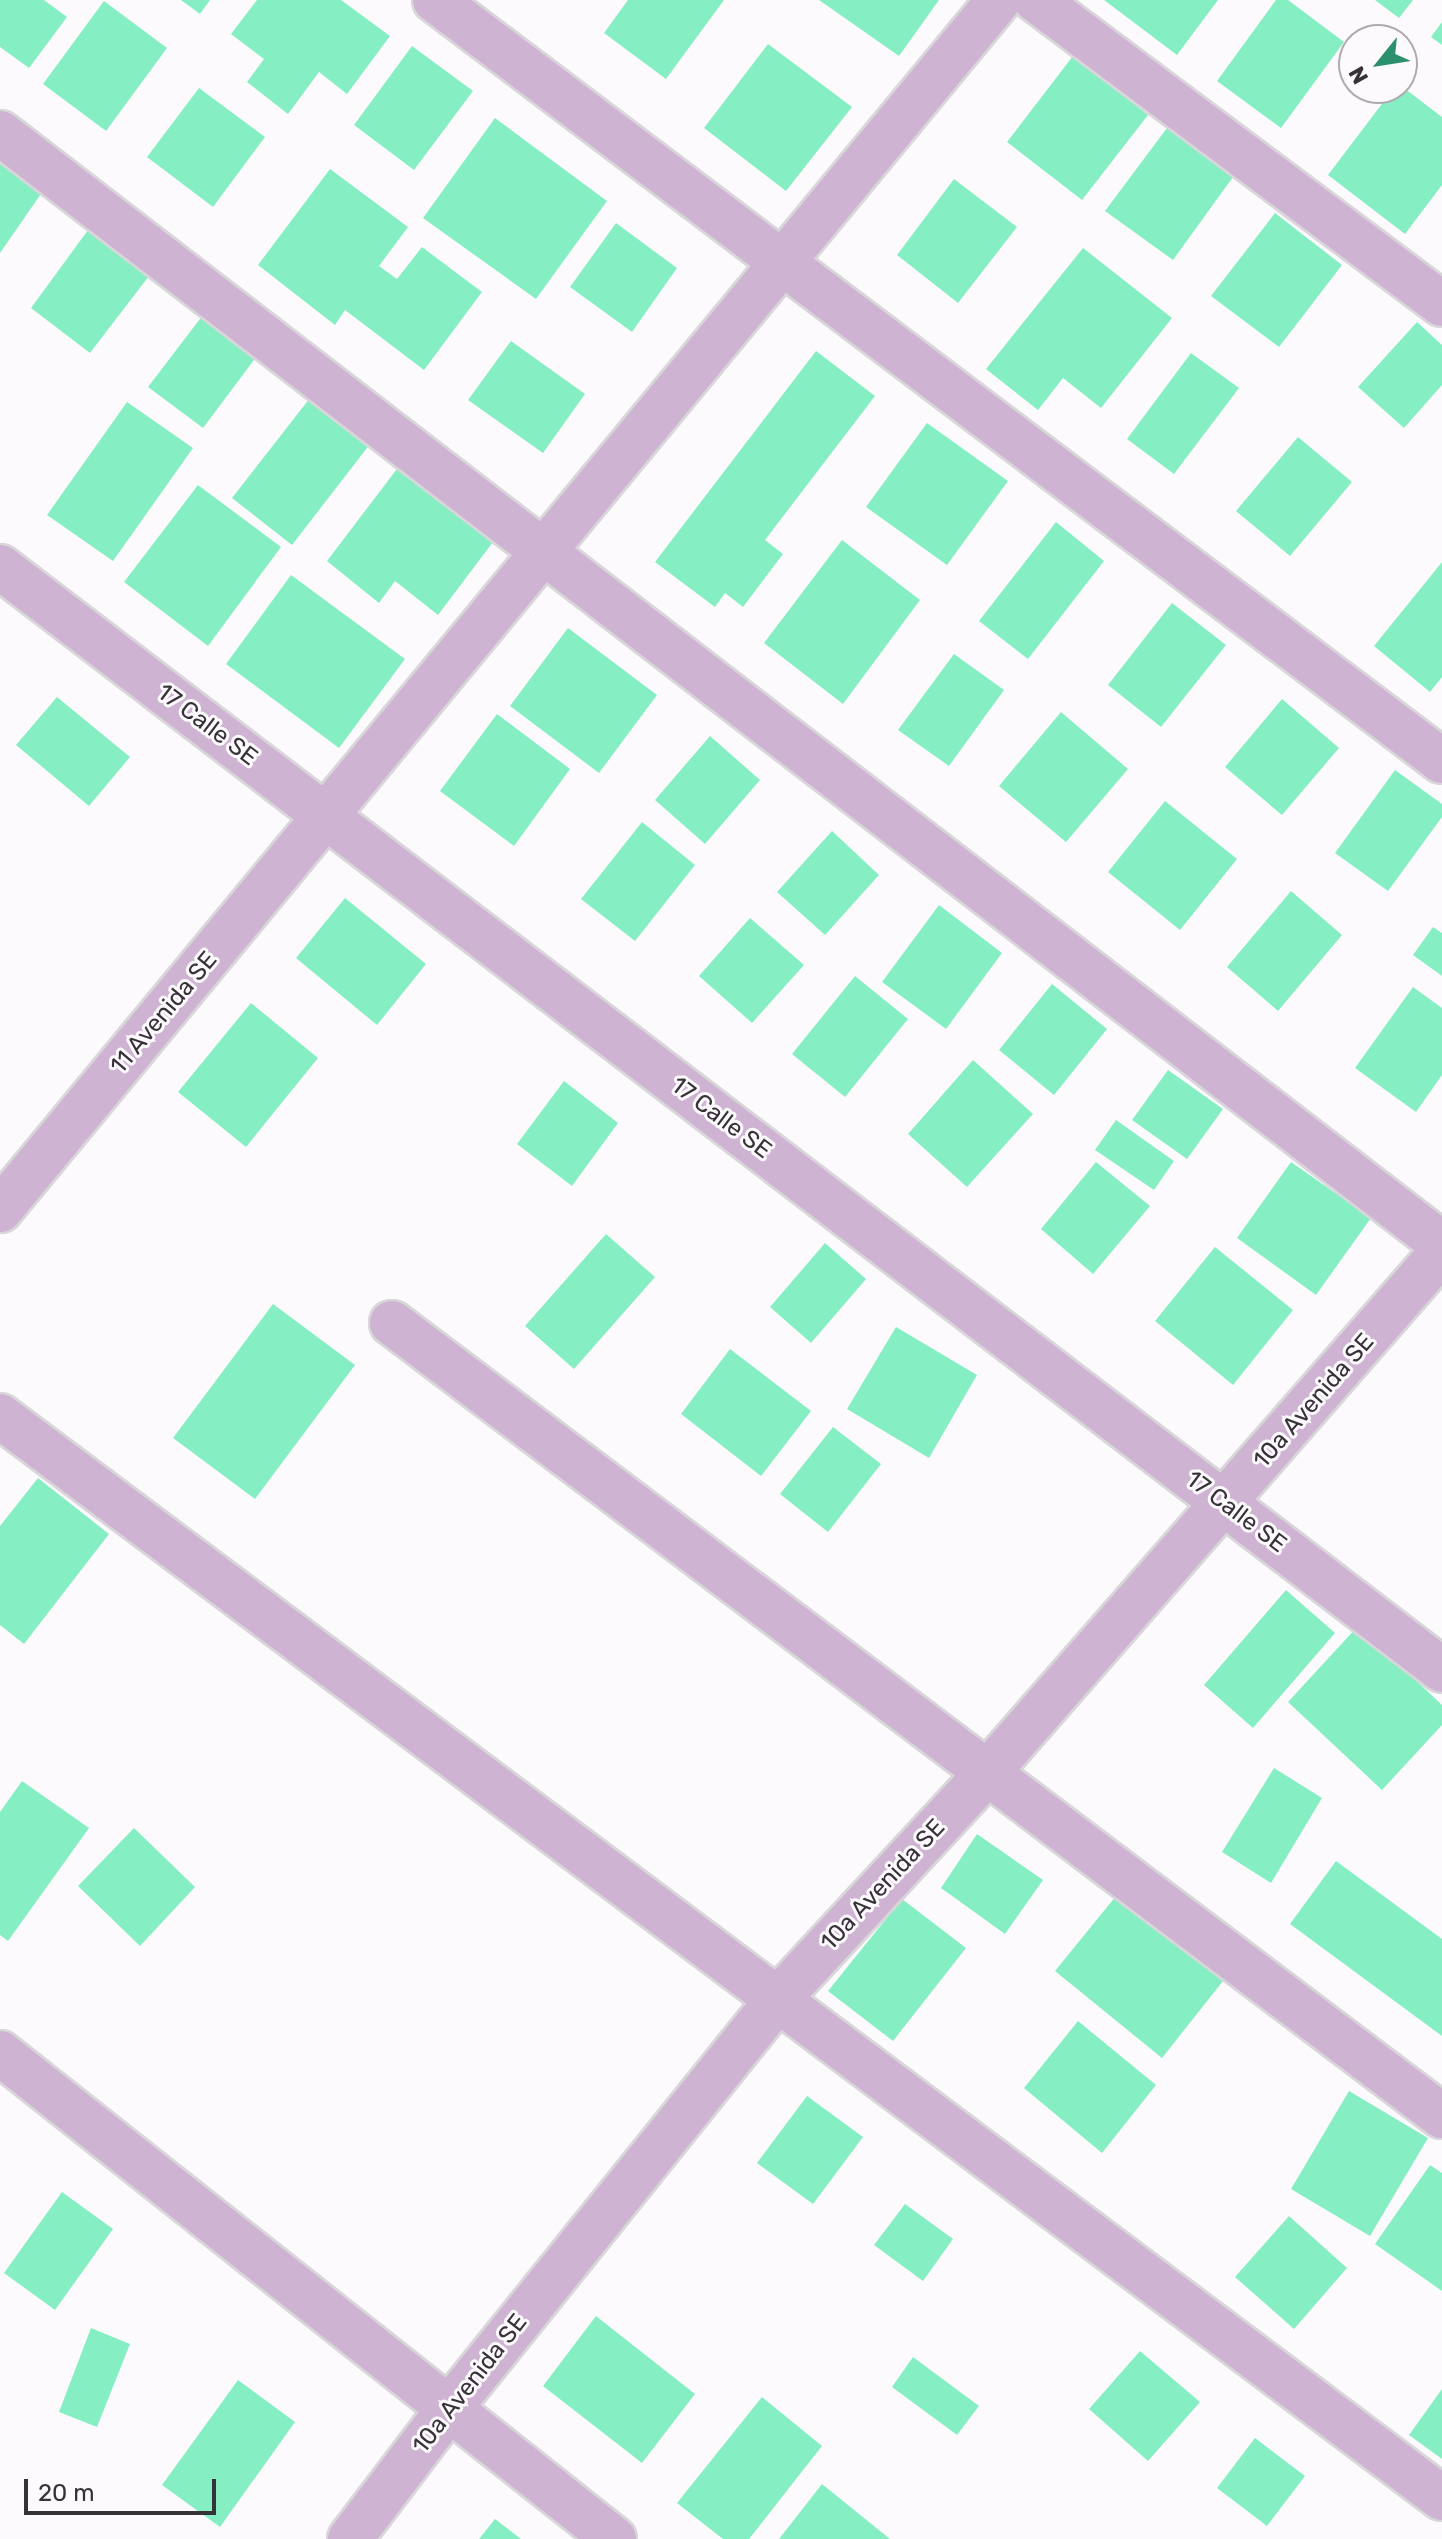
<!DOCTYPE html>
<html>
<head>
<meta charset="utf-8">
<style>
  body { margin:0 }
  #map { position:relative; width:1442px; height:2539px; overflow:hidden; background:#fdfafd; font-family:Rubik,sans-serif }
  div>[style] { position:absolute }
  .building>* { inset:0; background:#85efc3 }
  .roads { filter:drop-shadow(2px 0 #d9d6da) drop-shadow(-2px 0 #d9d6da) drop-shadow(0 2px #d9d6da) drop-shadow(0 -2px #d9d6da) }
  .minor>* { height:44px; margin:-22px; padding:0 22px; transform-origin:22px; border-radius:22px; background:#ceb3d3 }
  span { translate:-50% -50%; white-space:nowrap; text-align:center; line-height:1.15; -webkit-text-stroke:6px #fdfafd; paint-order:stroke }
  .street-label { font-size:24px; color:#373238 }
  .north { position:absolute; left:1338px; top:24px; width:80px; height:80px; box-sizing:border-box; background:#fdfafd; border:2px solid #aeaaae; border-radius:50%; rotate:240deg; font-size:22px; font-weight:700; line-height:32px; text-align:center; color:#373238 }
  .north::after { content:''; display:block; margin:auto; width:28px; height:36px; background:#2a906d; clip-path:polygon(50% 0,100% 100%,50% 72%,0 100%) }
  .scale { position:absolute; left:24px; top:2479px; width:192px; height:36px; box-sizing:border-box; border:4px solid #373238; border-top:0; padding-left:10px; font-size:24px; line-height:28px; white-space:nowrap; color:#373238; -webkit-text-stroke:6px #fdfafd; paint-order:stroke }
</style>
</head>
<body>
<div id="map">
  <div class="building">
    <i style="clip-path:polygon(0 0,44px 0,67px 17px,29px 68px,0 47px)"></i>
    <i style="clip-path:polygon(181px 0,210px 0,200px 14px)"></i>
    <i style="clip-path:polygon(257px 0,341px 0,390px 36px,347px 94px,319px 72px,288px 114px,247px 82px,264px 59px,231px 34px)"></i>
    <i style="clip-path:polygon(628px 0,724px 0,666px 79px,604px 33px)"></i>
    <i style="clip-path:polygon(819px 0,939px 0,899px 56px)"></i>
    <i style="clip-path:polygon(1104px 0,1218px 0,1177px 55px)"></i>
    <i style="clip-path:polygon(1276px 0,1288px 0,1344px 42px,1281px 128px,1217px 81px)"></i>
    <i style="clip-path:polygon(1375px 0,1413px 0,1399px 18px)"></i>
    <i style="clip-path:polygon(104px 1px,167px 48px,106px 131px,43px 84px)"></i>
    <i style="clip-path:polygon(1442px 22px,1442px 45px,1431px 37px)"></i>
    <i style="clip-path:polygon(768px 44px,852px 107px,786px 191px,704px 128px)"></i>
    <i style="clip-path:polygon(412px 46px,473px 91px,414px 170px,354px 125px)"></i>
    <i style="clip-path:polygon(1073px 56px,1148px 115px,1082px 200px,1007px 142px)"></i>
    <i style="clip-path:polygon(199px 88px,265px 137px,213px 207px,147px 157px)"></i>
    <i style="clip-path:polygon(1394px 88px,1404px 88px,1442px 117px,1442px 185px,1405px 234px,1328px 175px)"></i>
    <i style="clip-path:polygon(495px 118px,607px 201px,536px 299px,423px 218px)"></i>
    <i style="clip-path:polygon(1167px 128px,1233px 177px,1173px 260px,1105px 211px)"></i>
    <i style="clip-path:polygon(0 156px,45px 188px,0 253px)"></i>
    <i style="clip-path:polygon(330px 169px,408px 227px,379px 266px,397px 279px,422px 247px,482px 292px,424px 370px,345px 310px,335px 325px,258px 265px)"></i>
    <i style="clip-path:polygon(954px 179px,1017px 227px,958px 303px,897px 255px)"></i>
    <i style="clip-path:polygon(1275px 213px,1342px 265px,1279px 347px,1211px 296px)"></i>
    <i style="clip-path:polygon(616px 223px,677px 268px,632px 332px,570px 287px)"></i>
    <i style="clip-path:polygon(91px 226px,152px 272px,90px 353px,31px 308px)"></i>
    <i style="clip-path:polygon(1083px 248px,1172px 318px,1101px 408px,1063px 378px,1038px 410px,986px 369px)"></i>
    <i style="clip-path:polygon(206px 311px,260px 352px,203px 428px,148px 387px)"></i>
    <i style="clip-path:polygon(1417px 322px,1442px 345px,1442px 385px,1404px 428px,1358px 387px)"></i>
    <i style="clip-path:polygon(511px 341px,585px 394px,543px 453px,468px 400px)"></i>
    <i style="clip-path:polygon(816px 351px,875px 396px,765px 540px,783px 554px,743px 607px,725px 593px,715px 607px,655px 562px)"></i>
    <i style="clip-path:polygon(1191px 353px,1239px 388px,1174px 474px,1127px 439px)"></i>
    <i style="clip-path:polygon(317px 389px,377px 435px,292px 545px,232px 498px)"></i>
    <i style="clip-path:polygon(127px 402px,193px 448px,113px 561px,47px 515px)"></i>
    <i style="clip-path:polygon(927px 423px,1008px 481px,947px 565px,866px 507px)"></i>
    <i style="clip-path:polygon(1298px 437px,1352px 482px,1290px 556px,1236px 511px)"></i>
    <i style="clip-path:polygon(406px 457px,502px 530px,438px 615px,395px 581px,379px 603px,327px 561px)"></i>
    <i style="clip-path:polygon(198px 485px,281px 547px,208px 646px,124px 582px)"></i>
    <i style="clip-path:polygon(1056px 522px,1104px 561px,1028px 659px,979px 621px)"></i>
    <i style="clip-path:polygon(842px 540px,920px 600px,843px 704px,764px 643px)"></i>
    <i style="clip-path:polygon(1442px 562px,1442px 677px,1430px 692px,1374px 646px)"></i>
    <i style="clip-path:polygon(291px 575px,405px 659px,339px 748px,226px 664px)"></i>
    <i style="clip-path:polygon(1172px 603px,1226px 645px,1161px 727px,1108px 685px)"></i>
    <i style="clip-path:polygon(568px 628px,657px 695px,599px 773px,510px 706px)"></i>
    <i style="clip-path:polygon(954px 654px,1004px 690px,949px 766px,898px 730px)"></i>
    <i style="clip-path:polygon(57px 697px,130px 757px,89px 806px,16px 745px)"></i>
    <i style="clip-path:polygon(1282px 699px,1339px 748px,1282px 815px,1225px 767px)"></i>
    <i style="clip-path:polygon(1061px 712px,1128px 769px,1066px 842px,999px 786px)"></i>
    <i style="clip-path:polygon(497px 714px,570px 769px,514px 846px,440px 791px)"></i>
    <i style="clip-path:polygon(710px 736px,760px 780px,705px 844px,655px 800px)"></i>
    <i style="clip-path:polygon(1395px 770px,1442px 804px,1442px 817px,1388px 891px,1335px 853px)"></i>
    <i style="clip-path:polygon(1165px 801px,1237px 859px,1180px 930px,1108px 872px)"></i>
    <i style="clip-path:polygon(642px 822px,695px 865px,635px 941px,581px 899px)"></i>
    <i style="clip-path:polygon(832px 831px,879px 875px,825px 935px,777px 892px)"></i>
    <i style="clip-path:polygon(1291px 891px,1342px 935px,1278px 1011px,1227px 967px)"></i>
    <i style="clip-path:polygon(345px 898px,426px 964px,377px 1025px,296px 958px)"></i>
    <i style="clip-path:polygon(939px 905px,1002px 953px,946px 1029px,882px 982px)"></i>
    <i style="clip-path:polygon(750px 918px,804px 965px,752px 1023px,699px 976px)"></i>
    <i style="clip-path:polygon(1433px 927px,1442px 933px,1442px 976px,1413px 955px)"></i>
    <i style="clip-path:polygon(855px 976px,908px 1019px,845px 1097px,792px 1054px)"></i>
    <i style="clip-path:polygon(1052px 984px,1107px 1029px,1054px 1095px,999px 1050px)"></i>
    <i style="clip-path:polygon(1413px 987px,1442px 1008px,1442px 1075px,1416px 1112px,1355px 1068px)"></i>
    <i style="clip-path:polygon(251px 1003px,318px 1058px,246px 1147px,178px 1092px)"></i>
    <i style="clip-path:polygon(973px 1060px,1033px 1114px,967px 1187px,908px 1134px)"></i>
    <i style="clip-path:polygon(1168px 1070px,1223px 1109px,1187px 1159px,1132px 1120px)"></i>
    <i style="clip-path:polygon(564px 1081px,618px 1123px,572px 1186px,517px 1144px)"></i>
    <i style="clip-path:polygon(1116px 1120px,1174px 1161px,1154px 1190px,1095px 1150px)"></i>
    <i style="clip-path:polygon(1096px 1162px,1150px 1206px,1093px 1274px,1041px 1229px)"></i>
    <i style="clip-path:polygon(1291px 1162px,1371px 1218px,1316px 1295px,1237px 1238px)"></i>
    <i style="clip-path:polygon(606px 1234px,655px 1277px,574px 1369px,525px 1326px)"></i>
    <i style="clip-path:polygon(825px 1243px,866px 1279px,811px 1343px,770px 1307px)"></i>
    <i style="clip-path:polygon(1215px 1247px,1293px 1310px,1233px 1385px,1155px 1321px)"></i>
    <i style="clip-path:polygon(273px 1304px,355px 1365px,255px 1499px,173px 1438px)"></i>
    <i style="clip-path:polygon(896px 1327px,977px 1375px,929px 1458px,847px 1409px)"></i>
    <i style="clip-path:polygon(730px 1349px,811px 1411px,761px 1476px,681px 1414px)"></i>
    <i style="clip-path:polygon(833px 1427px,881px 1464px,828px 1532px,780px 1494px)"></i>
    <i style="clip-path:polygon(38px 1478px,109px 1534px,24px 1644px,0 1625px,0 1526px)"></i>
    <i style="clip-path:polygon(1286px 1590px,1335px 1633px,1253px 1728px,1204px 1685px)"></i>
    <i style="clip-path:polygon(1358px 1626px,1442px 1705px,1442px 1725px,1382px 1790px,1288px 1702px)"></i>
    <i style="clip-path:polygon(1274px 1768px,1322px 1798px,1271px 1883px,1222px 1852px)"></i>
    <i style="clip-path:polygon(22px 1781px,89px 1828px,8px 1941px,0 1935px,0 1812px)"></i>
    <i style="clip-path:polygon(134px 1828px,195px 1887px,140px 1946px,78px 1886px)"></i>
    <i style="clip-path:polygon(977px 1834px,1043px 1880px,1005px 1934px,941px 1888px)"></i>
    <i style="clip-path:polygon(1336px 1861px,1442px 1939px,1442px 2036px,1290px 1924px)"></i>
    <i style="clip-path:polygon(1116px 1896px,1223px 1981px,1162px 2058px,1055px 1971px)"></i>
    <i style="clip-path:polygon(902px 1899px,966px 1948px,893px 2041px,828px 1991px)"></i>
    <i style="clip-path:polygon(1078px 2021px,1156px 2085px,1102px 2153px,1024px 2088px)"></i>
    <i style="clip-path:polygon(1349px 2091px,1428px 2138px,1370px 2236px,1291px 2189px)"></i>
    <i style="clip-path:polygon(807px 2096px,863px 2137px,813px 2204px,757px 2163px)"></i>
    <i style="clip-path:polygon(1430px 2165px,1442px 2173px,1442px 2291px,1375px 2244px)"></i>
    <i style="clip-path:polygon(62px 2192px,113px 2229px,55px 2310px,4px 2273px)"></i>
    <i style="clip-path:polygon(905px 2204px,953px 2239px,923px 2281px,874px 2245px)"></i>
    <i style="clip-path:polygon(1289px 2216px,1347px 2268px,1294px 2329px,1235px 2277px)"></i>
    <i style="clip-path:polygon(596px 2316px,695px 2394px,642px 2463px,543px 2386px)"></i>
    <i style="clip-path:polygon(91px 2328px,130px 2344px,97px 2427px,59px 2412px)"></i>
    <i style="clip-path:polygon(1140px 2351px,1200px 2402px,1148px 2461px,1089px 2409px)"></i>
    <i style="clip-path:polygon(913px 2357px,979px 2406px,957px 2435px,892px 2387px)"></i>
    <i style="clip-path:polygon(238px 2380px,295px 2422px,220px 2527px,162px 2485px)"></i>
    <i style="clip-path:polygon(1442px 2389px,1442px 2459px,1409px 2435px)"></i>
    <i style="clip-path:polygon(762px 2397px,822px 2446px,749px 2539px,723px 2539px,677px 2503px)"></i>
    <i style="clip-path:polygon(1255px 2438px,1305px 2476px,1267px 2526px,1217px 2488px)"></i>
    <i style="clip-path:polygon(822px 2484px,890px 2539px,779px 2539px)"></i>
    <i style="clip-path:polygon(495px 2519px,521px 2539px,479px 2539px)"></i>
  </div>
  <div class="roads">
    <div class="minor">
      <i style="left:435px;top:0;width:1262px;rotate:37.08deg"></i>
      <i style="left:1036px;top:0;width:507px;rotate:36.82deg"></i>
      <i style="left:0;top:133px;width:1820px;rotate:37.61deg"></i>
      <i style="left:0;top:567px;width:1815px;rotate:37.41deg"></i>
      <i style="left:0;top:1210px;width:1569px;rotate:-50.46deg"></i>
      <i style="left:392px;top:1323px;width:1316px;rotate:37.06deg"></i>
      <i style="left:0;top:1416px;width:1803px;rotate:36.88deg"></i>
      <i style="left:0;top:2053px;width:783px;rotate:38.36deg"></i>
      <i style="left:350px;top:2539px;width:162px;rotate:-52.8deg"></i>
      <i style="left:448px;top:2410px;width:527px;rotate:-51.24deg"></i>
      <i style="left:778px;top:1999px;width:311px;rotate:-47.2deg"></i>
      <i style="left:989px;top:1771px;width:689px;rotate:-48.88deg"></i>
    </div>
  </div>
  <div class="street-label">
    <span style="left:207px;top:725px;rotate:37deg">17 Calle SE</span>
    <span style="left:164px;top:1013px;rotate:-50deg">11 Avenida SE</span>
    <span style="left:721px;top:1118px;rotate:37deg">17 Calle SE</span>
    <span style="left:1314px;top:1401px;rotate:-49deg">10a Avenida SE</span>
    <span style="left:1236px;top:1512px;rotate:37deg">17 Calle SE</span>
    <span style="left:883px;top:1885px;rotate:-47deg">10a Avenida SE</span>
    <span style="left:470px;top:2384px;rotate:-52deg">10a Avenida SE</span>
  </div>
  <div class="north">N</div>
  <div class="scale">20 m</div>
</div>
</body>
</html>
